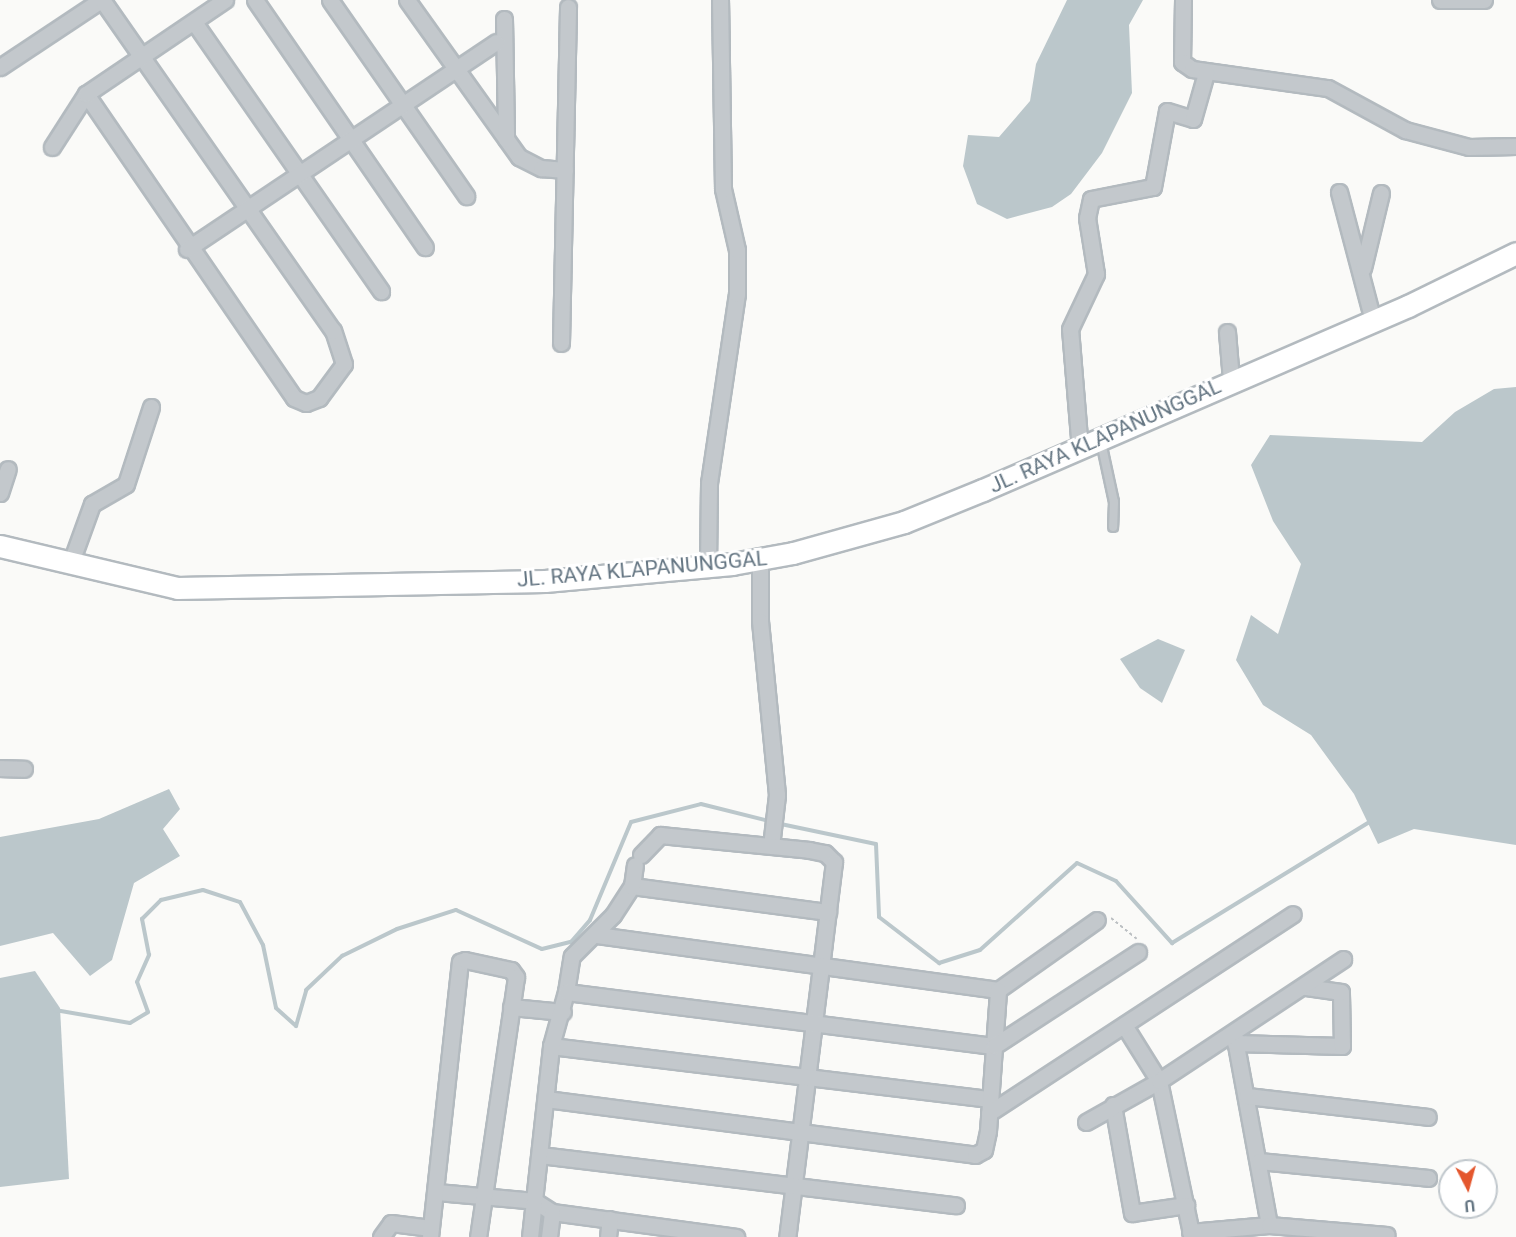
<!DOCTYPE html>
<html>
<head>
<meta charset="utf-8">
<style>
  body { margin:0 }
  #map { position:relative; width:1516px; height:1237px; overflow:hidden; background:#fafaf8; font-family:Roboto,sans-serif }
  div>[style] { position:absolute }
  .water>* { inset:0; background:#bbc7cb }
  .stream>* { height:4px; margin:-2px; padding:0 2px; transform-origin:2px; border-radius:2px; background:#bbc7cb }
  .path>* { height:2px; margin-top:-1px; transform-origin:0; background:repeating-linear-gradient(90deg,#bbbfc2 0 3px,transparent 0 6px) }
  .roads { filter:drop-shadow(2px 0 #b3babf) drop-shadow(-2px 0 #b3babf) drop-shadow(0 2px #b3babf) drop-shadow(0 -2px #b3babf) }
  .lane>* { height:8px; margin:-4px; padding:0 4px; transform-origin:4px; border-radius:4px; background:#c3c8cc }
  .street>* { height:15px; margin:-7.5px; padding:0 7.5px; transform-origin:7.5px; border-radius:7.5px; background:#c3c8cc }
  .secondary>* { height:21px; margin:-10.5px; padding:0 10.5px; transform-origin:10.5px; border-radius:10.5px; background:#fff }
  span { translate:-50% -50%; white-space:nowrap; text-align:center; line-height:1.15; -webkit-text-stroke:6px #fff; paint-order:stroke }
  .street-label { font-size:21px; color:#657683 }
  .north { position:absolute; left:1438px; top:1159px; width:60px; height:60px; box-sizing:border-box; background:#fff; border:2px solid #c1c8cd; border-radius:50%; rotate:174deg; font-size:16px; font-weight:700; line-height:24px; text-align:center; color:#657683 }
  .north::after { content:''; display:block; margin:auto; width:21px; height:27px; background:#e4572e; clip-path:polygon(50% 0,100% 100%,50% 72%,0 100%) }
</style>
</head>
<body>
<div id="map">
  <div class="water">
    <i style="clip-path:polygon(1067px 0,1143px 0,1129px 25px,1132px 93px,1102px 153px,1071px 194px,1052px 207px,1007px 219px,977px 204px,963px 166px,968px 135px,999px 137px,1030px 101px,1036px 64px)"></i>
    <i style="clip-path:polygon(1516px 387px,1516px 845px,1414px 829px,1378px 844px,1354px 794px,1311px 735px,1263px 705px,1236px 660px,1251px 615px,1278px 634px,1301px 564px,1273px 521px,1251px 465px,1270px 435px,1422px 442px,1455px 412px,1494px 389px)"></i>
    <i style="clip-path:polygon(1158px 639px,1185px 650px,1162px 703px,1140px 688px,1120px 659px)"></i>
    <i style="clip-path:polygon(169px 789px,180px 809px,163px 829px,180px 856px,134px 883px,112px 960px,90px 976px,53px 933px,0 946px,0 837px,99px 819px)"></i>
    <i style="clip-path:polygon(35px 971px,60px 1008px,69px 1179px,0 1187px,0 978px)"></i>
  </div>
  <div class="stream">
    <i style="left:776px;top:823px;width:102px;rotate:11.9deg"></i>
    <i style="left:876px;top:844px;width:73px;rotate:87.6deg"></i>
    <i style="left:879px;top:917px;width:76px;rotate:37.5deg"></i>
    <i style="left:939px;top:963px;width:43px;rotate:-17.6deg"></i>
    <i style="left:980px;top:950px;width:130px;rotate:-41.9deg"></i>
    <i style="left:1077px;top:863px;width:43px;rotate:24.8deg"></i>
    <i style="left:1116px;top:881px;width:84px;rotate:47.9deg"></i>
    <i style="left:1172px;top:943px;width:233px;rotate:-31.5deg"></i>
    <i style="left:55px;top:1010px;width:76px;rotate:9.8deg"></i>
    <i style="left:130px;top:1023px;width:21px;rotate:-31deg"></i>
    <i style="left:148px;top:1012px;width:32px;rotate:-110deg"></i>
    <i style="left:137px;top:982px;width:30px;rotate:-66deg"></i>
    <i style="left:149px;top:955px;width:37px;rotate:-101deg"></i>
    <i style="left:142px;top:919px;width:27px;rotate:-45deg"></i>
    <i style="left:161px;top:900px;width:43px;rotate:-13.4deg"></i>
    <i style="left:203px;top:890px;width:39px;rotate:18deg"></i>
    <i style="left:240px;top:902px;width:49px;rotate:61.9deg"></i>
    <i style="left:263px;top:945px;width:64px;rotate:78.3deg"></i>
    <i style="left:276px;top:1008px;width:27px;rotate:42deg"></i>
    <i style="left:296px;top:1026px;width:37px;rotate:-74deg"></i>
    <i style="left:306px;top:990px;width:50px;rotate:-43.4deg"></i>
    <i style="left:342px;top:956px;width:61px;rotate:-26.1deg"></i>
    <i style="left:397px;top:929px;width:62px;rotate:-17.9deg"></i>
    <i style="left:456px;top:910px;width:94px;rotate:24.4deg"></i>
    <i style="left:542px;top:949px;width:30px;rotate:-14deg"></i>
    <i style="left:571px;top:942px;width:29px;rotate:-49deg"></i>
    <i style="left:590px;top:920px;width:106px;rotate:-67.3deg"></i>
    <i style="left:631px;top:822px;width:72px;rotate:-14.4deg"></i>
    <i style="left:701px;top:804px;width:70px;rotate:14deg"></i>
  </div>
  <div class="path">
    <i style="left:1111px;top:918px;width:33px;rotate:39deg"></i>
  </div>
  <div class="roads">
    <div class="lane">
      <i style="left:1101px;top:442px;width:61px;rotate:77.8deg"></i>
      <i style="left:1114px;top:502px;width:25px;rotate:92deg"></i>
    </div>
    <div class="street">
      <i style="left:255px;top:0;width:300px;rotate:55.5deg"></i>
      <i style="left:330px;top:0;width:239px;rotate:55.2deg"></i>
      <i style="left:407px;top:0;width:193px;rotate:54.5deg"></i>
      <i style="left:519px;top:157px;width:25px;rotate:27deg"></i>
      <i style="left:541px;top:168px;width:24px;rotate:5deg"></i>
      <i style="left:1183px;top:0;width:62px;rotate:90.9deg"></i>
      <i style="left:1182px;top:62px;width:12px;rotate:35deg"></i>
      <i style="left:1192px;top:69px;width:137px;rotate:8deg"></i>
      <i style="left:1328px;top:88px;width:88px;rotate:28.6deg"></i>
      <i style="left:1405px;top:130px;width:66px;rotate:14.9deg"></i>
      <i style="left:1469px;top:147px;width:47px;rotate:-1.2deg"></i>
      <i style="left:1440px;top:0;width:44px"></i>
      <i style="left:504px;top:19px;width:120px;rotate:89deg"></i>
      <i style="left:194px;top:22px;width:328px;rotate:55.2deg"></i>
      <i style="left:0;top:67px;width:121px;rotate:-33.6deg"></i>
      <i style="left:86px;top:94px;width:368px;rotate:55.6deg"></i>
      <i style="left:294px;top:398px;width:13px;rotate:23deg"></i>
      <i style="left:306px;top:403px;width:14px;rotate:-21deg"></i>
      <i style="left:319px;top:398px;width:42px;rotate:-53.7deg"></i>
      <i style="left:344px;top:364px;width:35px;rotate:-108deg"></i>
      <i style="left:333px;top:331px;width:404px;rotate:-124.9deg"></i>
      <i style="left:52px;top:147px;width:63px;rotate:-57.3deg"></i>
      <i style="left:86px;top:94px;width:168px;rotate:-34.1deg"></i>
      <i style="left:1339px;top:192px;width:133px;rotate:75.2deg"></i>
      <i style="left:187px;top:249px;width:372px;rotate:-33.8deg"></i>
      <i style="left:1363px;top:268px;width:77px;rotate:-76.5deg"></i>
      <i style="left:1227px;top:332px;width:48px;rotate:85.2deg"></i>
      <i style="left:561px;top:343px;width:336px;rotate:-88.8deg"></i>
      <i style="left:1080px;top:450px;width:121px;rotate:-94.7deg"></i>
      <i style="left:1070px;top:329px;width:61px;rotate:-64.7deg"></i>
      <i style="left:1096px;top:274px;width:57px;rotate:-99.1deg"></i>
      <i style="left:1087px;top:218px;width:19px;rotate:-78deg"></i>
      <i style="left:1091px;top:199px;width:63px;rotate:-11deg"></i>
      <i style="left:1153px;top:187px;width:77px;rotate:-79.6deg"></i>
      <i style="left:1167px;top:111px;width:27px;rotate:17deg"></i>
      <i style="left:1193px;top:119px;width:48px;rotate:-74.2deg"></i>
      <i style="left:0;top:493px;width:25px;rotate:-72deg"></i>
      <i style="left:760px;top:559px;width:62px;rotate:90deg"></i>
      <i style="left:760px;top:621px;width:175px;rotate:84.4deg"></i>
      <i style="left:777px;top:795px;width:51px;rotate:96.7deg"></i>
      <i style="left:71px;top:562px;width:62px;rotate:-70.1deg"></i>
      <i style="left:92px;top:504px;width:39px;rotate:-30deg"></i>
      <i style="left:126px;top:484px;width:81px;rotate:-72deg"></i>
      <i style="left:708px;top:566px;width:83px;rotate:-89.3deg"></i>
      <i style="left:709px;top:483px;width:191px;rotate:-81.6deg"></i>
      <i style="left:737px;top:294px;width:44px;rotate:-90deg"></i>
      <i style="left:737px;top:250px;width:63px;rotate:-102.9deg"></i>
      <i style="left:723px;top:189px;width:189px;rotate:-90.9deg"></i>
      <i style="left:0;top:768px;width:24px;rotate:2deg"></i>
      <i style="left:641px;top:855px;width:28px;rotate:-46deg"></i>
      <i style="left:660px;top:835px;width:150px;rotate:5.7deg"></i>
      <i style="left:809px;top:850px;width:16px;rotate:11deg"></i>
      <i style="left:825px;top:853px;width:13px;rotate:45deg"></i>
      <i style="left:834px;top:862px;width:378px;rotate:97.1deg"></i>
      <i style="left:632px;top:886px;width:198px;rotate:7.6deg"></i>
      <i style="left:597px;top:935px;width:405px;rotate:7.8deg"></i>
      <i style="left:998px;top:990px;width:121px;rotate:-35.3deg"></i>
      <i style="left:566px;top:992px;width:36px;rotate:-81deg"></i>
      <i style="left:572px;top:956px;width:58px;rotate:-45deg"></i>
      <i style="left:613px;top:915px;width:35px;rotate:-57deg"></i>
      <i style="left:632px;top:886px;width:21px;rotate:-82deg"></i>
      <i style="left:511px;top:1007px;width:52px;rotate:5.5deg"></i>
      <i style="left:1124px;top:1025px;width:66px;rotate:58deg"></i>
      <i style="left:1159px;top:1081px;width:159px;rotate:78.1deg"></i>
      <i style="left:1234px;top:1034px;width:194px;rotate:79.6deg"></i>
      <i style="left:1235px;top:1043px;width:107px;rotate:1.6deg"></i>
      <i style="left:1342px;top:1046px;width:54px;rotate:-91.1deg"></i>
      <i style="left:1341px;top:992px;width:37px;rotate:-172deg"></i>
      <i style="left:551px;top:1046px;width:438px;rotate:6.9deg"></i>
      <i style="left:1247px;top:1096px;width:182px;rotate:6.6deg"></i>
      <i style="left:546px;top:1099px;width:433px;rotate:7.4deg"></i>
      <i style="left:975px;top:1155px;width:10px;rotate:-29deg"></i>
      <i style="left:984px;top:1150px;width:19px;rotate:-78deg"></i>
      <i style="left:988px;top:1131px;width:141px;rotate:-85.9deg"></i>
      <i style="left:1113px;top:1105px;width:110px;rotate:80deg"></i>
      <i style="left:1132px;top:1213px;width:55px;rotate:-8.4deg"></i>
      <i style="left:989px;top:1113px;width:363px;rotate:-33.2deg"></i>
      <i style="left:1086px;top:1122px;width:84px;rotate:-29.3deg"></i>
      <i style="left:1159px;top:1081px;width:221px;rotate:-33.5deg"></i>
      <i style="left:540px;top:1155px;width:419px;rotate:6.9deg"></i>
      <i style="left:1259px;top:1161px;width:170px;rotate:5.7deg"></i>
      <i style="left:437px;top:1192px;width:98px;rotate:5.2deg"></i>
      <i style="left:535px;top:1201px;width:20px;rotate:33deg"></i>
      <i style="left:552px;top:1212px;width:186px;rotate:7.7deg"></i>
      <i style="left:1190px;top:1232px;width:79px;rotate:-5.1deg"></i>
      <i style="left:1269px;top:1225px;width:118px;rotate:4.8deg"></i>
      <i style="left:381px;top:1237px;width:17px;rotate:-54deg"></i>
      <i style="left:391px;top:1223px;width:40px;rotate:7.1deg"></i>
      <i style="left:430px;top:1237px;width:277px;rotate:-83.8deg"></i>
      <i style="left:460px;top:962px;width:5px;rotate:-22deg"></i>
      <i style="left:465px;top:960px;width:47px;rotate:12.3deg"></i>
      <i style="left:511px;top:970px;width:9px;rotate:54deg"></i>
      <i style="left:516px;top:977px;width:263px;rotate:98.3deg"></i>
      <i style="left:530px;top:1237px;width:192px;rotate:-83.7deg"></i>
      <i style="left:551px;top:1046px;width:56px;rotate:-74.5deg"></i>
      <i style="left:566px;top:992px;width:431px;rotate:7.2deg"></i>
      <i style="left:994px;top:1046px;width:172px;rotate:-33.1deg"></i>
      <i style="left:549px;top:1237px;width:25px;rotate:-83deg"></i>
      <i style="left:608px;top:1237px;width:18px;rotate:-84deg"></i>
    </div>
    <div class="secondary">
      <i style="left:0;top:546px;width:182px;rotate:13.3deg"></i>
      <i style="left:177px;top:588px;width:368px;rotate:-1.1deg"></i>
      <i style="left:545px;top:581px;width:188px;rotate:-5.2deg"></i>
      <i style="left:732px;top:564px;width:62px;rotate:-10.2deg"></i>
      <i style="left:793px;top:553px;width:115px;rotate:-15.6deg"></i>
      <i style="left:904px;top:522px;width:85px;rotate:-22.1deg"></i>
      <i style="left:983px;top:490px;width:463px;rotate:-23.4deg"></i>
      <i style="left:1408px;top:306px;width:120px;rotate:-26.1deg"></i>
    </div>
  </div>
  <div class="street-label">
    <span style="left:1105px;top:436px;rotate:-24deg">JL. RAYA KLAPANUNGGAL</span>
    <span style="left:642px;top:569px;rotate:-5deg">JL. RAYA KLAPANUNGGAL</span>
  </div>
  <div class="north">U</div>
</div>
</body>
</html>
